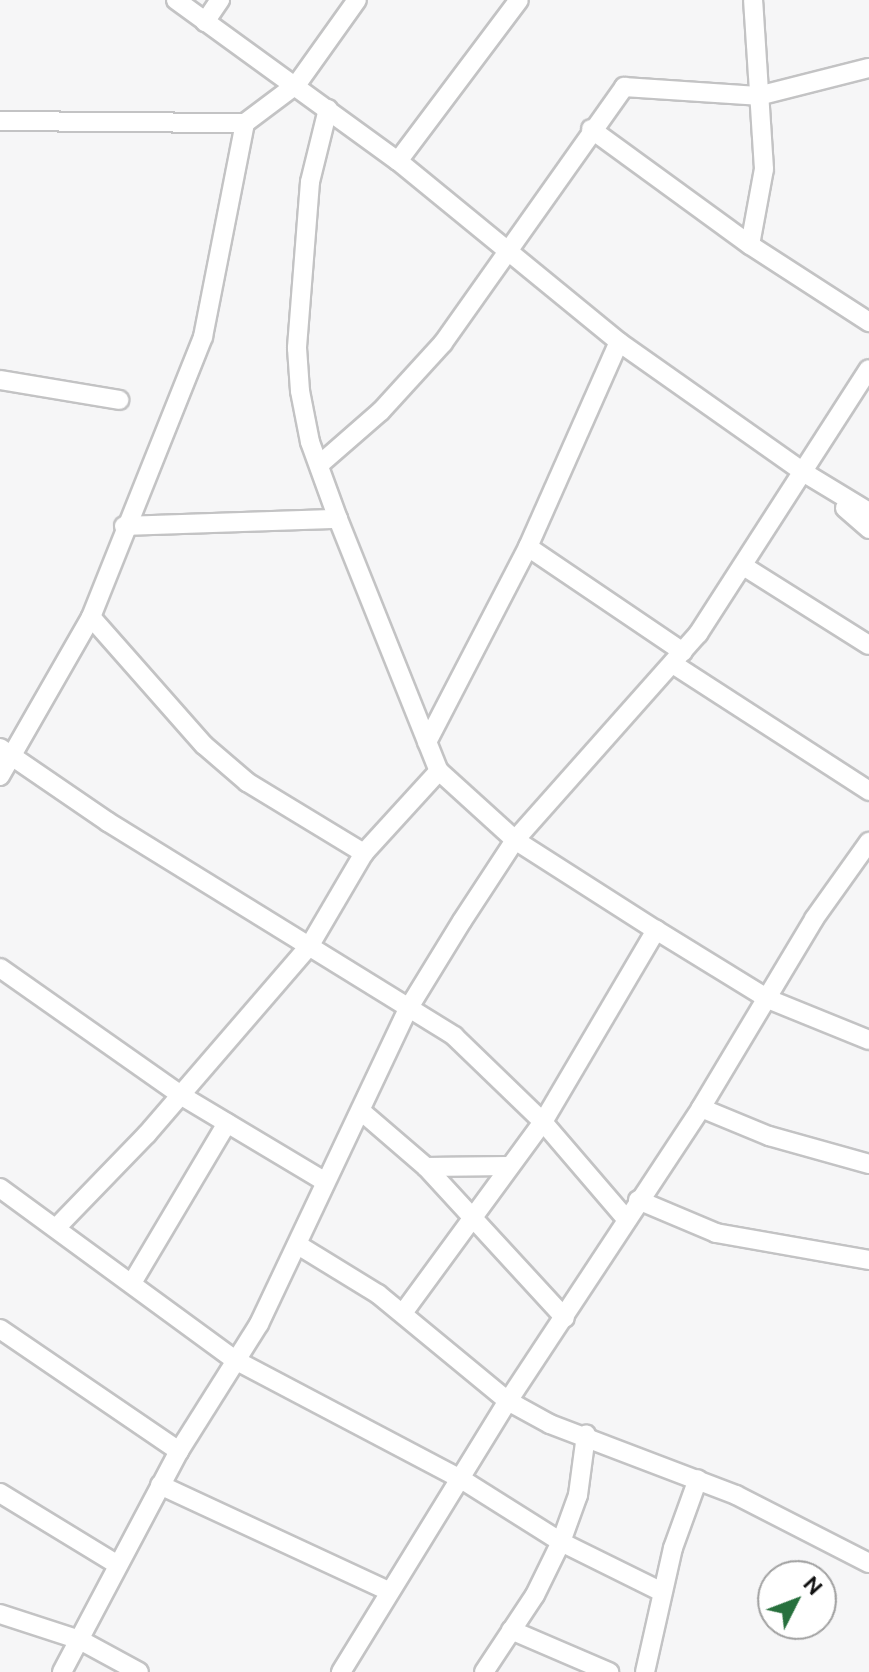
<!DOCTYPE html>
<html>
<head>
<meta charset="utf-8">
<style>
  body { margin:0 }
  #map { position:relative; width:869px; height:1672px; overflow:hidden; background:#f6f6f7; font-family:Ubuntu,sans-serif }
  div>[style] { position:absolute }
  .roads { filter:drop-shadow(2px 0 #c3c3c4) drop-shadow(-2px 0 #c3c3c4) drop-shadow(0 2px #c3c3c4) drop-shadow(0 -2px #c3c3c4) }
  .street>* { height:18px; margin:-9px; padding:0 9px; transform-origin:9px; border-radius:9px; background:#fff }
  span { translate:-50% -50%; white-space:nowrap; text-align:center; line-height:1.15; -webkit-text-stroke:8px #fff; paint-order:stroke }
  .north { position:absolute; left:757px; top:1560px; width:80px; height:80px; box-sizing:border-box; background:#fff; border:2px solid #a0a0a0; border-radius:50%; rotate:48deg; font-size:22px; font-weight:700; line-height:32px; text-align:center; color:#111 }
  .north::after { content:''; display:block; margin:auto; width:28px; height:36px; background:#27703d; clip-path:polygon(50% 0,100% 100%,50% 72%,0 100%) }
</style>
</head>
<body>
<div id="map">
  <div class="roads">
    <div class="street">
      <i style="left:176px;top:0;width:274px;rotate:36deg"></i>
      <i style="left:398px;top:161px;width:286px;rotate:39.3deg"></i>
      <i style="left:619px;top:342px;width:225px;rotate:35.2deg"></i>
      <i style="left:803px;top:472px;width:77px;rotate:31.2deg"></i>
      <i style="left:205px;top:22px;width:27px;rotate:-56deg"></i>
      <i style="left:328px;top:109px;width:75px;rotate:103.9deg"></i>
      <i style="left:310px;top:182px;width:167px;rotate:94.5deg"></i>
      <i style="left:297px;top:348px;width:43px;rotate:86deg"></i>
      <i style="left:300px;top:391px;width:52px;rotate:78.9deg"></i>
      <i style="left:310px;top:442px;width:82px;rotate:70deg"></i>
      <i style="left:338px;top:519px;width:271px;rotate:68.2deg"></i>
      <i style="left:439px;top:771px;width:103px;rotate:42.2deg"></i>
      <i style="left:515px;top:840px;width:167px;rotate:32.6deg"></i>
      <i style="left:656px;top:930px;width:132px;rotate:31.6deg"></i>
      <i style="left:768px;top:999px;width:109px;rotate:22.1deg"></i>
      <i style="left:0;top:121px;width:245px;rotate:0.5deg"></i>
      <i style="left:245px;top:123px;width:65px;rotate:-36.9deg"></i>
      <i style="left:297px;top:84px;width:103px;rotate:-54.5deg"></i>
      <i style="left:591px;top:129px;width:197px;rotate:36.1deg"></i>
      <i style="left:750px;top:245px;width:142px;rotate:32.9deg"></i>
      <i style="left:398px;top:161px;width:201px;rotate:-53.1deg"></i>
      <i style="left:750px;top:245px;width:77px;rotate:-79.6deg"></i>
      <i style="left:764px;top:169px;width:169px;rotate:-93.7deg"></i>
      <i style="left:0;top:380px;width:121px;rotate:9.5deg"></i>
      <i style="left:319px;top:465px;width:82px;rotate:-41.1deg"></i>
      <i style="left:381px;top:411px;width:92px;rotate:-47.6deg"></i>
      <i style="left:443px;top:343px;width:314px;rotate:-54.7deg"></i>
      <i style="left:624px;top:87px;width:134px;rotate:3.8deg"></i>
      <i style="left:758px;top:96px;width:114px;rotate:-14.2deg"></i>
      <i style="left:845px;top:508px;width:32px;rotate:41deg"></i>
      <i style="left:124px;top:526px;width:214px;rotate:-1.9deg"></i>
      <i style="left:528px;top:547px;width:187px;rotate:34.1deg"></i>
      <i style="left:745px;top:567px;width:146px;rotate:32.2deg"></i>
      <i style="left:91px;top:617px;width:171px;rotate:48.6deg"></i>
      <i style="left:204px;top:745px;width:57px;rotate:40.7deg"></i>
      <i style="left:247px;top:782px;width:137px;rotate:31.3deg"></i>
      <i style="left:673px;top:664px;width:234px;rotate:32.9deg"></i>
      <i style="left:427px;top:742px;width:220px;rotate:-62.6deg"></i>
      <i style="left:528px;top:547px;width:224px;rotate:-66.1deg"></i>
      <i style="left:0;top:748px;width:131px;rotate:34.4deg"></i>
      <i style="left:108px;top:822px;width:407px;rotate:31.7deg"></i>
      <i style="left:454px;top:1036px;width:124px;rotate:44deg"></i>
      <i style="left:543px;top:1122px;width:128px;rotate:49.4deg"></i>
      <i style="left:0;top:776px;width:183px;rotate:-60.2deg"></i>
      <i style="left:91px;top:617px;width:302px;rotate:-68.2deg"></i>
      <i style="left:203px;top:337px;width:218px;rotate:-78.9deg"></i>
      <i style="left:0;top:968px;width:223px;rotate:35.1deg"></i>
      <i style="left:182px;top:1096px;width:165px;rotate:30.9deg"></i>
      <i style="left:701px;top:1108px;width:74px;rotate:22.4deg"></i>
      <i style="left:769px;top:1136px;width:104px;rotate:15.6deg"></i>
      <i style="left:361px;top:1111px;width:86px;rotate:40.7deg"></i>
      <i style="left:426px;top:1167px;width:205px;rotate:47.4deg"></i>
      <i style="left:426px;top:1167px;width:83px;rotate:-0.7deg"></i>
      <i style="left:0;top:1188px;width:291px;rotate:36.2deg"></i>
      <i style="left:235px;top:1360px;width:255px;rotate:27.8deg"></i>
      <i style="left:461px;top:1479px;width:118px;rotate:32.2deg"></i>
      <i style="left:561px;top:1542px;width:113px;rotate:26.3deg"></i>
      <i style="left:638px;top:1200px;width:85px;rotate:22.9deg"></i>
      <i style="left:716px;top:1233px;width:155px;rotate:10deg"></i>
      <i style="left:57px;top:1227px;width:129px;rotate:-45.9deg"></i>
      <i style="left:147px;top:1134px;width:250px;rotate:-49.2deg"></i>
      <i style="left:310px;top:945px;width:107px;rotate:-59.6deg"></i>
      <i style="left:364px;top:853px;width:111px;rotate:-47.6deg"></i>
      <i style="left:298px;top:1245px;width:94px;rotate:31.5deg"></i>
      <i style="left:378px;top:1294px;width:168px;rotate:39.5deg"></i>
      <i style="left:508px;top:1401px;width:48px;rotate:28.7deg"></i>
      <i style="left:550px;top:1424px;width:199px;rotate:20.9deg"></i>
      <i style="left:736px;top:1495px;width:149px;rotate:27.1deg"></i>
      <i style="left:132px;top:1283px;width:186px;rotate:-59.3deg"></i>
      <i style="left:403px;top:1313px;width:237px;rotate:-53.8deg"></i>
      <i style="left:543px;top:1122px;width:223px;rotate:-59.5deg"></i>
      <i style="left:0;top:1329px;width:217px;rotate:34.3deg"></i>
      <i style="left:160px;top:1485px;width:251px;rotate:24.9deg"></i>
      <i style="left:0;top:1493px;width:138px;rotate:31.4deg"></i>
      <i style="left:0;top:1614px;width:84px;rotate:18deg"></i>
      <i style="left:80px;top:1640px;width:67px;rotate:28.5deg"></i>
      <i style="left:511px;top:1630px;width:107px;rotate:23.2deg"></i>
      <i style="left:62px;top:1672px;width:250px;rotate:-62.1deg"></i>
      <i style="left:179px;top:1451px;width:150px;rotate:-57.8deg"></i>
      <i style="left:259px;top:1324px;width:348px;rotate:-64.7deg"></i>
      <i style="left:408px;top:1009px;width:103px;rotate:-58.5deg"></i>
      <i style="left:462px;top:921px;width:97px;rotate:-56.8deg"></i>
      <i style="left:515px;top:840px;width:276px;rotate:-48.4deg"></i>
      <i style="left:698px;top:634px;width:315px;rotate:-57.2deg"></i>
      <i style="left:341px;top:1672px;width:318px;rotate:-58.4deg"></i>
      <i style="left:508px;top:1401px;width:351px;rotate:-56.6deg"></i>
      <i style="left:701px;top:1108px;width:220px;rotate:-59.1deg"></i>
      <i style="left:814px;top:919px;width:95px;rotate:-54.5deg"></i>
      <i style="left:484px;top:1672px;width:92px;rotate:-56.5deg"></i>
      <i style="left:535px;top:1595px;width:59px;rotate:-63.9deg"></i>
      <i style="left:561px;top:1542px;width:50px;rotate:-70.1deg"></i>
      <i style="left:578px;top:1495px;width:61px;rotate:-82.4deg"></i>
      <i style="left:645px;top:1672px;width:127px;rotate:-77.3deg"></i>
      <i style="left:673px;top:1548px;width:73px;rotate:-70.1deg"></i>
    </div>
  </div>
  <div class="north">N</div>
</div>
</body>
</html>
